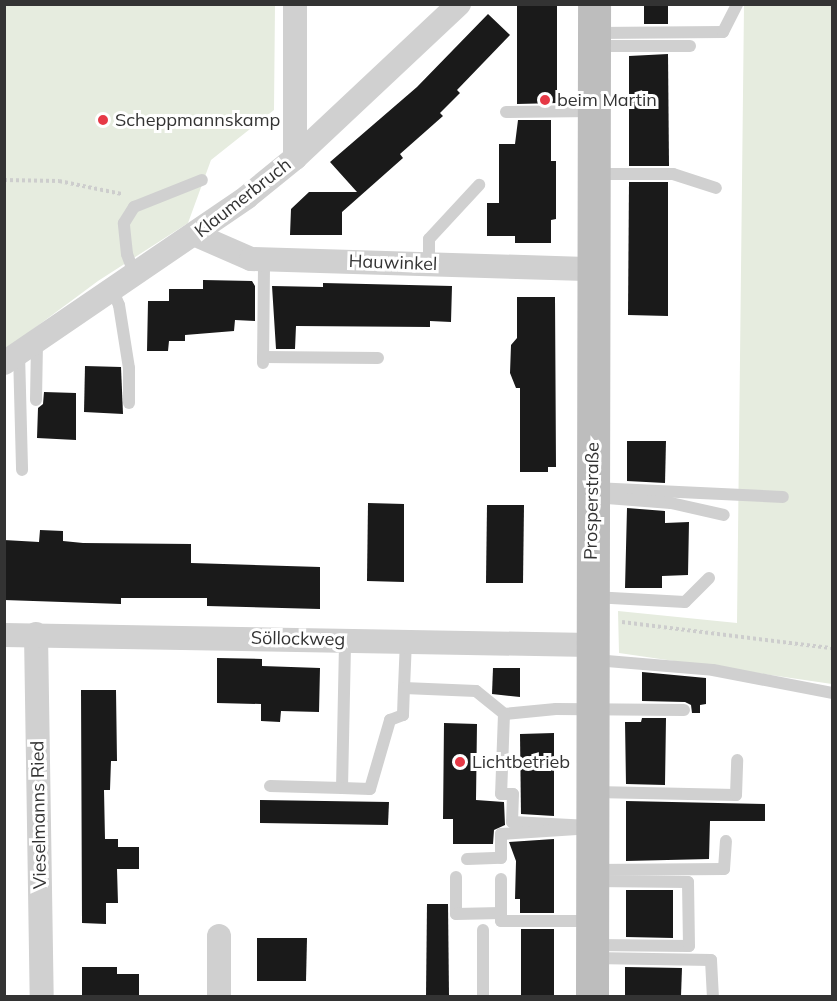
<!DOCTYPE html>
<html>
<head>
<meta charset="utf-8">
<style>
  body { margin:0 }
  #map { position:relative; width:837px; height:1001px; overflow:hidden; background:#fff; font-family:Mulish,sans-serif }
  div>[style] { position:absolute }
  .green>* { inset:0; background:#e6ecdf }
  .building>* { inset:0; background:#1a1a1a }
  .path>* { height:4px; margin-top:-2px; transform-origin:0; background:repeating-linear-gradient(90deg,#cdcdcd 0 3px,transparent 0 6px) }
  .service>* { height:12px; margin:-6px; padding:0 6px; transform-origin:6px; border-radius:6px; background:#d0d0d0 }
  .minor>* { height:24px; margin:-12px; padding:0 12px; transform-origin:12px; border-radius:12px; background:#d0d0d0 }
  .secondary>* { height:33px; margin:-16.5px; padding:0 16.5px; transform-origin:16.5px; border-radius:16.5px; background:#bdbdbd }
  .dots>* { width:16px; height:16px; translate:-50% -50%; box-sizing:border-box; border:3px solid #fff; border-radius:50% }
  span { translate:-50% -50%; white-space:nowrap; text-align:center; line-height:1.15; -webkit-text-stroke:6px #fff; paint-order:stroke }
  .poi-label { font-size:18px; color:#333 }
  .left { translate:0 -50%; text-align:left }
  .street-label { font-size:18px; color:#333 }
  .frame { position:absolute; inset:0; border:6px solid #333; pointer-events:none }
</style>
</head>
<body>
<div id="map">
  <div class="green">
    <i style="clip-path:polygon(4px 5px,275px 5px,274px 110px,211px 160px,188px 223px,98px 281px,5px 350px)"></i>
    <i style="clip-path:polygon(744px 5px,832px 5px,832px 684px,619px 653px,618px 611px,737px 623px)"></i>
  </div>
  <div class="building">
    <i style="clip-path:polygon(517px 4px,557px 4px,557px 103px,517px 104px)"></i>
    <i style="clip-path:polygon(644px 4px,668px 4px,668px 24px,644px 24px)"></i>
    <i style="clip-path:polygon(488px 14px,510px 35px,457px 90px,460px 93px,440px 113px,443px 116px,400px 154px,403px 158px,342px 212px,342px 235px,290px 235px,291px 209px,309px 192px,357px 192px,330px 162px,417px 87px)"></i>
    <i style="clip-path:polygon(668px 54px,669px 166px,629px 166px,629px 56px)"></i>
    <i style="clip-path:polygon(518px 120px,551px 120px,551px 161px,556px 161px,556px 219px,551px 220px,551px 243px,515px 243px,515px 236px,487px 236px,487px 203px,499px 203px,499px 144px,515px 144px)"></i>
    <i style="clip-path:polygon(629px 182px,668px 182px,668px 316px,628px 315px)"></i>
    <i style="clip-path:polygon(203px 280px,252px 281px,255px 286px,255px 321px,235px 320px,234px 331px,185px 335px,185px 341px,169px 341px,168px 351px,147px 351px,148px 301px,169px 301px,169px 289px,203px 289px)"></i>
    <i style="clip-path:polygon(323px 283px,452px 286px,451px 322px,430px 321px,430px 327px,296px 326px,295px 349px,276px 349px,272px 286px,323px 287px)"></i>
    <i style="clip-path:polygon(517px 297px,555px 297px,556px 467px,548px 467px,548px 472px,520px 472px,520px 388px,516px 388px,510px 373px,511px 345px,517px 338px)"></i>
    <i style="clip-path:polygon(85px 366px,121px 367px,123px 414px,84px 412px)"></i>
    <i style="clip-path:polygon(44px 392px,76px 393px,76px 440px,37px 438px,38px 408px,43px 404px)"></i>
    <i style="clip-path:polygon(627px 441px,666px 441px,665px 483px,627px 481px)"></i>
    <i style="clip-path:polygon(368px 503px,404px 504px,404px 582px,367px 581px)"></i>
    <i style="clip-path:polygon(487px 505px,524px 505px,523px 583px,486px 583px)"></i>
    <i style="clip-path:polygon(627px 508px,665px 511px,665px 523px,689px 522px,688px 575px,662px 576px,662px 588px,625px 588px)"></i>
    <i style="clip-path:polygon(40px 530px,63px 531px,63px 541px,83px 543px,191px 544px,191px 563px,320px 567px,320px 609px,207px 606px,207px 598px,121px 598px,121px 604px,4px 600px,4px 540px,39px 542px)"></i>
    <i style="clip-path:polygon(217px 658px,262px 659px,262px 666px,320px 668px,319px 712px,281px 711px,280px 722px,261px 721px,261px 704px,217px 703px)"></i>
    <i style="clip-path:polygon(493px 668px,520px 668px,520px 697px,492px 694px)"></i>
    <i style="clip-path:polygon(642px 672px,706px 678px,706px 704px,700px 705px,700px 713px,692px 713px,691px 705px,685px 702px,642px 701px)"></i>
    <i style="clip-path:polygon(81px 690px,116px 690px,117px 761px,111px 761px,110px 790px,104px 790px,105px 839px,118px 839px,118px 847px,139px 847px,139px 869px,117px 869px,118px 903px,106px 903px,106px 924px,82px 923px)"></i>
    <i style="clip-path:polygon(642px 718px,666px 718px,665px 785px,626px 784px,625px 722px,641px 722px)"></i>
    <i style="clip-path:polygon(444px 723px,477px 724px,476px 800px,504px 802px,505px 825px,494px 830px,493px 844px,453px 844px,453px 819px,443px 819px)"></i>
    <i style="clip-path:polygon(554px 733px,554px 816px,521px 814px,520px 734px)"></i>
    <i style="clip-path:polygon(260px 800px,389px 802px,388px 825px,260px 823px)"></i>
    <i style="clip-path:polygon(626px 801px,765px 804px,765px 821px,710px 821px,709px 859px,626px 861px)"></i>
    <i style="clip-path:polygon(554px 839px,554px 913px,520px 913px,520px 899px,515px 899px,516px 861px,509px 842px)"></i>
    <i style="clip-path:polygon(626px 890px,673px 890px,673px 938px,626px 937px)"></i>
    <i style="clip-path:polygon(427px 904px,448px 904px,449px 996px,426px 996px)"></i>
    <i style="clip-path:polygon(521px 929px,554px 929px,554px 996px,521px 996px)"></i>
    <i style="clip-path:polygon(257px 938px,307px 938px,306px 981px,257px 981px)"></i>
    <i style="clip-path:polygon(82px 967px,117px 967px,117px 974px,139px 974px,139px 996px,82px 996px)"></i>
    <i style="clip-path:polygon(625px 967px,682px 968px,681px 996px,625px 996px)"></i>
  </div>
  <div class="path">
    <i style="left:4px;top:180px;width:55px;rotate:1deg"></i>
    <i style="left:59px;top:181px;width:64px;rotate:11.7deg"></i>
    <i style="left:622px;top:622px;width:212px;rotate:7.1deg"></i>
  </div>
  <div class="service">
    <i style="left:595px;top:33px;width:128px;rotate:-0.4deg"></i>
    <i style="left:723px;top:32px;width:31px;rotate:-63deg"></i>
    <i style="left:595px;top:46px;width:95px"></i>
    <i style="left:506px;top:112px;width:87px;rotate:-0.7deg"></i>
    <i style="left:596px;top:174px;width:77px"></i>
    <i style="left:673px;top:174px;width:45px;rotate:18deg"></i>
    <i style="left:429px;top:264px;width:25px;rotate:-90deg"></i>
    <i style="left:429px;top:239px;width:74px;rotate:-47.2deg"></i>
    <i style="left:135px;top:276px;width:23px;rotate:-110deg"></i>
    <i style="left:127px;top:254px;width:31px;rotate:-96deg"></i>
    <i style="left:124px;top:223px;width:19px;rotate:-58deg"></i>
    <i style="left:134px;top:207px;width:73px;rotate:-21.7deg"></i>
    <i style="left:113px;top:291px;width:15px;rotate:67deg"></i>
    <i style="left:119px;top:305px;width:64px;rotate:81deg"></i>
    <i style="left:129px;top:368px;width:35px;rotate:90deg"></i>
    <i style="left:19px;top:353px;width:117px;rotate:88.5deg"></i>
    <i style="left:263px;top:357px;width:115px;rotate:0.5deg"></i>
    <i style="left:263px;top:363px;width:104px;rotate:-89.4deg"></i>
    <i style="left:36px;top:400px;width:58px;rotate:-89deg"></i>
    <i style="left:594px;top:488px;width:189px;rotate:2.7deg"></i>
    <i style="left:594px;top:497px;width:77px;rotate:4.5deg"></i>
    <i style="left:671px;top:503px;width:54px;rotate:12.8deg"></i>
    <i style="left:593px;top:597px;width:92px;rotate:3.1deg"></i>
    <i style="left:685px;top:602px;width:34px;rotate:-45deg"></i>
    <i style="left:595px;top:660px;width:118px;rotate:4.8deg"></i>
    <i style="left:713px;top:670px;width:121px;rotate:10.9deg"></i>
    <i style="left:404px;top:688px;width:47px;rotate:-87.6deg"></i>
    <i style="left:504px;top:714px;width:52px;rotate:-5.5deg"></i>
    <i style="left:556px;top:709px;width:128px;rotate:0.4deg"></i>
    <i style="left:270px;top:786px;width:72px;rotate:1.6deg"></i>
    <i style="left:342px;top:788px;width:148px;rotate:-88.8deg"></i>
    <i style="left:342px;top:788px;width:28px;rotate:2deg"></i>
    <i style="left:370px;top:789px;width:72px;rotate:-73.8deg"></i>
    <i style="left:390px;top:720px;width:14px;rotate:-21deg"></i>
    <i style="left:403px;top:715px;width:27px;rotate:-88deg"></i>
    <i style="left:404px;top:688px;width:72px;rotate:2.4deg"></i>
    <i style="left:476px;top:691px;width:36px;rotate:39deg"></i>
    <i style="left:504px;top:714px;width:80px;rotate:92.1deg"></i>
    <i style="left:501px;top:794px;width:12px"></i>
    <i style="left:513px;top:794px;width:28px;rotate:92deg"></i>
    <i style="left:512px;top:822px;width:78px;rotate:2.9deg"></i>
    <i style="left:595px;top:792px;width:141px;rotate:1.2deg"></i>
    <i style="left:736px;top:795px;width:35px;rotate:-88deg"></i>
    <i style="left:467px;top:859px;width:34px;rotate:-2deg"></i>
    <i style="left:501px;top:858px;width:24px;rotate:-90deg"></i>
    <i style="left:501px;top:834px;width:76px;rotate:-3.8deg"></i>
    <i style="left:593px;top:870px;width:131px;rotate:-0.4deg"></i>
    <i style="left:724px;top:869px;width:28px;rotate:-86deg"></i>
    <i style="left:456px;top:877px;width:37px;rotate:90deg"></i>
    <i style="left:456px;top:914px;width:45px;rotate:-1.3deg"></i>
    <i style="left:501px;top:879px;width:42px;rotate:90deg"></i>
    <i style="left:501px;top:921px;width:90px"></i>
    <i style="left:594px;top:945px;width:95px;rotate:0.6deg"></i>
    <i style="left:689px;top:946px;width:64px;rotate:-90.9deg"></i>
    <i style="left:688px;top:882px;width:94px;rotate:-179.4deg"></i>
    <i style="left:594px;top:958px;width:117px;rotate:1deg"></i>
    <i style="left:711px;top:960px;width:36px;rotate:87deg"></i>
    <i style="left:483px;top:996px;width:66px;rotate:-90deg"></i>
  </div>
  <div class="minor">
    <i style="left:295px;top:158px;width:154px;rotate:-90deg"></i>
    <i style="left:196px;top:235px;width:60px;rotate:23.6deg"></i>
    <i style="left:251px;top:259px;width:344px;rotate:1.7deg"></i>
    <i style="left:4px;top:363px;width:294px;rotate:-34.3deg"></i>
    <i style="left:247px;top:197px;width:62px;rotate:-39.1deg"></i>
    <i style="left:295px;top:158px;width:225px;rotate:-43.2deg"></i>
    <i style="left:36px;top:634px;width:362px;rotate:89.1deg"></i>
    <i style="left:4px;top:635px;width:587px;rotate:0.98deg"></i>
    <i style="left:219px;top:996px;width:60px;rotate:-90deg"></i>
  </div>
  <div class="secondary">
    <i style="left:592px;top:996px;width:992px;rotate:-89.88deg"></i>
  </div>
  <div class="dots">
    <i style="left:545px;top:100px;background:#e63946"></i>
    <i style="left:103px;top:120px;background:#e63946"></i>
    <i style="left:460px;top:762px;background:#e63946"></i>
  </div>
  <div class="poi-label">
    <span class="left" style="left:557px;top:100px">beim Martin</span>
    <span class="left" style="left:115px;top:120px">Scheppmannskamp</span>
    <span class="left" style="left:472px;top:762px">Lichtbetrieb</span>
  </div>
  <div class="street-label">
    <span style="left:243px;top:198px;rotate:-38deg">Klaumerbruch</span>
    <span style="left:393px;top:263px;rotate:2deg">Hauwinkel</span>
    <span style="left:592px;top:501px;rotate:-89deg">Prosperstraße</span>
    <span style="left:298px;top:639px;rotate:1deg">Söllockweg</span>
    <span style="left:39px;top:815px;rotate:-91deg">Vieselmanns Ried</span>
  </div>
  <div class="frame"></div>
</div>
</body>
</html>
